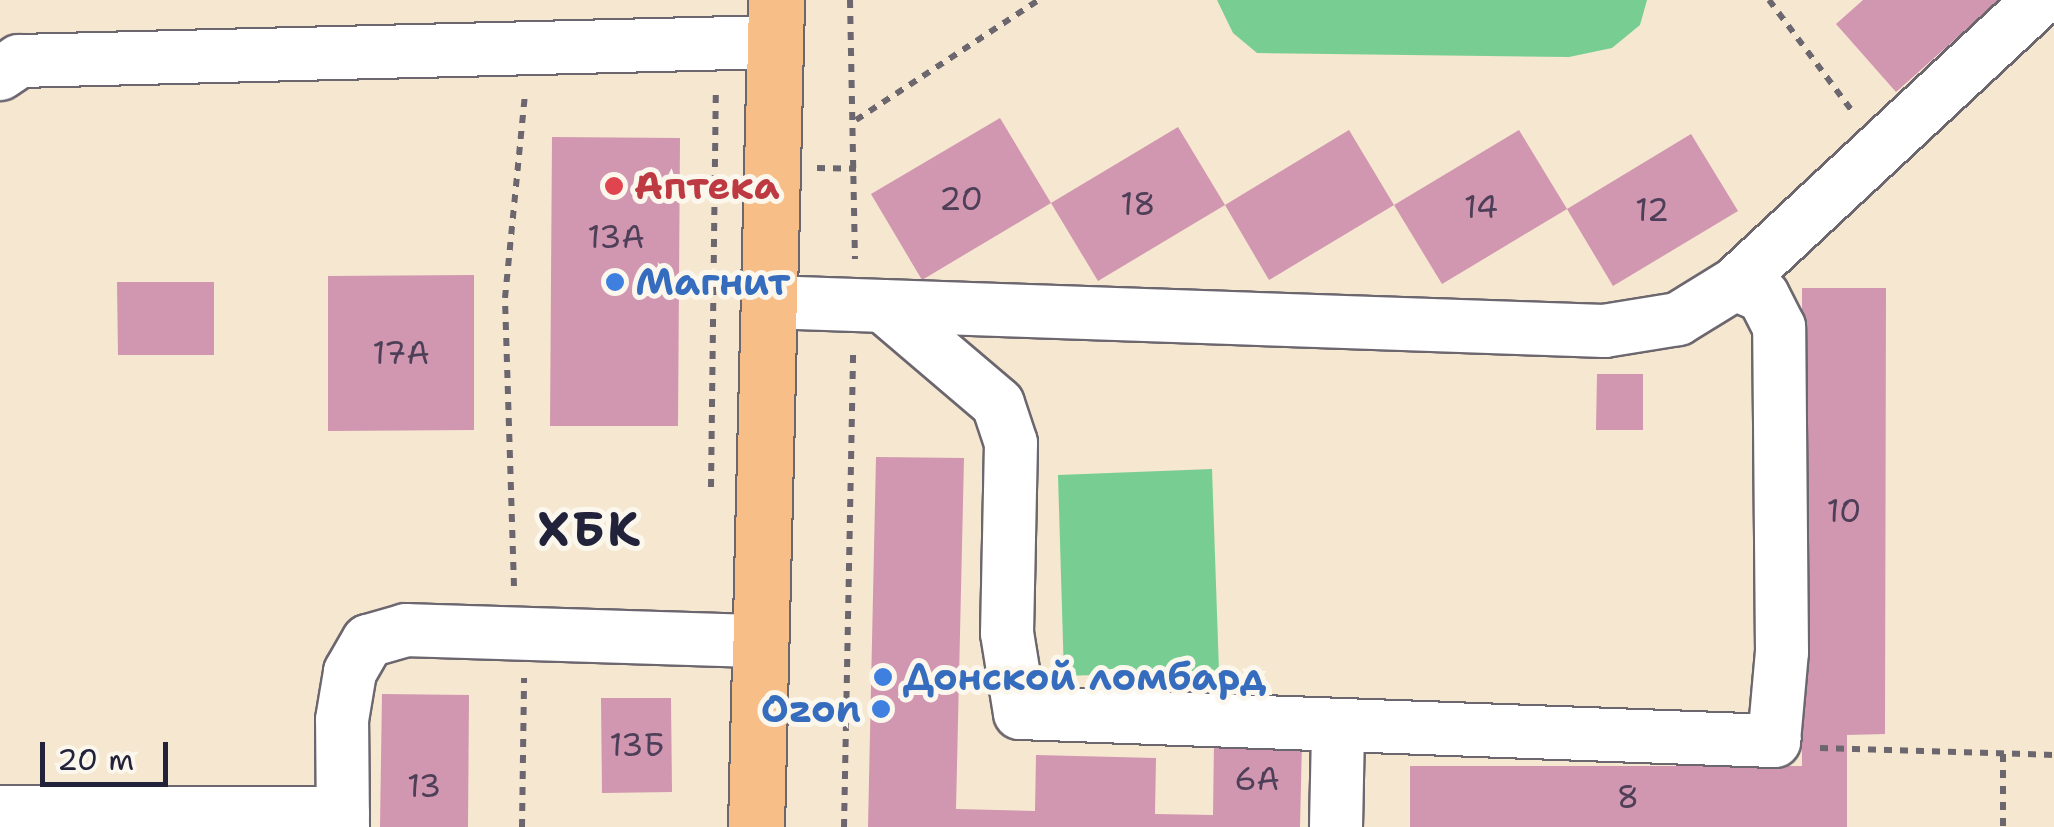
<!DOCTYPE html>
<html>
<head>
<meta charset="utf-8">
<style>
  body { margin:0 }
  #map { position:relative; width:2054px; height:827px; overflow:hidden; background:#f5e7d0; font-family:"Shantell Sans",sans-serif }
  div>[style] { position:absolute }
  .green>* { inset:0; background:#78ce92 }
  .building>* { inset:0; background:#d196b0 }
  .path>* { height:6px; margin-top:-3px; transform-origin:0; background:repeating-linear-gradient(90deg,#6c676f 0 8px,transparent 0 16px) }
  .roads { filter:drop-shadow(2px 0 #6c676f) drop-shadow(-2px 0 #6c676f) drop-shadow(0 2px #6c676f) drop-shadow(0 -2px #6c676f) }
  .minor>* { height:52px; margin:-26px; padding:0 26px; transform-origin:26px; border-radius:26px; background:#fff }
  .major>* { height:55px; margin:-27.5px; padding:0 27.5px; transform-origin:27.5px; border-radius:27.5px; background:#f7be88 }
  .dots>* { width:28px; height:28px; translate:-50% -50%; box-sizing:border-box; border:5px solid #fbf7ec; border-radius:50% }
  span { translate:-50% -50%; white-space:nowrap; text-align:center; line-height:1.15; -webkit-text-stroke:10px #fbf7ec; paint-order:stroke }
  .number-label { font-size:32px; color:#4e3f58 }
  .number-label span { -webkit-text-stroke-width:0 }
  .health-label { font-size:38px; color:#be3a42; font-weight:700 }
  .left { translate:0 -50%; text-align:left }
  .shop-label { font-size:38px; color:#366cbe; font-weight:700 }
  .right { translate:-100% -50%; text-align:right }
  .district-label { font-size:48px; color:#22223b; font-weight:700; letter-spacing:2.5px }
  .scale { position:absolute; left:40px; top:742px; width:128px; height:45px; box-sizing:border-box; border:5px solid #22223b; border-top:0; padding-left:12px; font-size:30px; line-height:35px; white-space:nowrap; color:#22223b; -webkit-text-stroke:8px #fbf7ec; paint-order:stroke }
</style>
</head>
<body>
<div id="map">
  <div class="green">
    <i style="clip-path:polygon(1217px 0,1647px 0,1640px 25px,1612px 48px,1569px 57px,1257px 53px,1233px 33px)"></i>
    <i style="clip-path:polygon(1212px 469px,1219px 671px,1064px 676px,1058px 475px)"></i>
  </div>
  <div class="building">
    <i style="clip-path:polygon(1863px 0,1999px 0,1896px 92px,1836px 24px)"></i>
    <i style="clip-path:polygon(1000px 118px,1051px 203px,922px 280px,871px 194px)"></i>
    <i style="clip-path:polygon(1178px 127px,1225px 205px,1098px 281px,1051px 203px)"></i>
    <i style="clip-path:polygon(1349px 130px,1394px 205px,1269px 280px,1225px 205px)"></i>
    <i style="clip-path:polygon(1519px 130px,1567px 209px,1442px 284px,1394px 205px)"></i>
    <i style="clip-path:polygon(1691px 134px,1738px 211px,1613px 286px,1567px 209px)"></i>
    <i style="clip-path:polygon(552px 137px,680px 138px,678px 426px,550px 426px)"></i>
    <i style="clip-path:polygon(474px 275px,474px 430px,328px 431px,328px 276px)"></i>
    <i style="clip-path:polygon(117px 282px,214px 282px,214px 355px,118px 355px)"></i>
    <i style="clip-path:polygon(1802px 288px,1886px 288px,1885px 734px,1847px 735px,1847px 827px,1410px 827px,1410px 766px,1802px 766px)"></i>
    <i style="clip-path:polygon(1597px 374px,1643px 374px,1643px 430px,1596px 430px)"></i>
    <i style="clip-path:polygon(876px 457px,964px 458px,956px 809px,1035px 811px,1036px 755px,1156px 758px,1155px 814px,1213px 815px,1214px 741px,1302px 742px,1300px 827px,868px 827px)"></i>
    <i style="clip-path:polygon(382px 694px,469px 695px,468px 827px,380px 827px)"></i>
    <i style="clip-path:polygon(601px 698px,671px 698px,672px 792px,602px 793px)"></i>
  </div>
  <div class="path">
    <i style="left:850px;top:0;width:259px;rotate:88.9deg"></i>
    <i style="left:1769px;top:0;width:139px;rotate:53.2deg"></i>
    <i style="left:856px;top:120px;width:219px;rotate:-33.3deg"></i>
    <i style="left:817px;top:168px;width:39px;rotate:1deg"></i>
    <i style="left:711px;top:487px;width:398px;rotate:-89.3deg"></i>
    <i style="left:514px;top:586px;width:288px;rotate:-91.8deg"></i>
    <i style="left:505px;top:298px;width:204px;rotate:-84.4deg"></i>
    <i style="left:1820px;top:748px;width:234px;rotate:1.7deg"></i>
    <i style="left:2003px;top:754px;width:73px;rotate:90deg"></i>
    <i style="left:522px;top:827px;width:149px;rotate:-89.2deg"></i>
    <i style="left:844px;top:827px;width:476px;rotate:-88.9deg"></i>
  </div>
  <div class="roads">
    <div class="minor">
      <i style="left:0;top:74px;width:23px;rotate:-34deg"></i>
      <i style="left:19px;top:61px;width:758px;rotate:-1.44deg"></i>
      <i style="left:768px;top:302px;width:837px;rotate:1.99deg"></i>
      <i style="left:1604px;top:331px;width:75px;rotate:-9.2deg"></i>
      <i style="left:1678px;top:319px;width:67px;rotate:-31.6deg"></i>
      <i style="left:1735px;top:284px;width:417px;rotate:-43deg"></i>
      <i style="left:883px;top:306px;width:151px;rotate:40.4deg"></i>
      <i style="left:998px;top:404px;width:41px;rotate:71.6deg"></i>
      <i style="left:1011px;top:443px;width:190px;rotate:91.2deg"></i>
      <i style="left:1007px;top:633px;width:81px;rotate:80.8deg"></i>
      <i style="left:1020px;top:713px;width:755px;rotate:2.13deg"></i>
      <i style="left:1774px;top:741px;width:89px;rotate:-84.9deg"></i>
      <i style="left:1782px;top:652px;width:325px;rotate:-90.5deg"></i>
      <i style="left:1779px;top:327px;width:35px;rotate:-117deg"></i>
      <i style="left:1763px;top:296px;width:30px;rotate:-157deg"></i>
      <i style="left:0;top:812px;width:343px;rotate:0.2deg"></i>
      <i style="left:343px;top:827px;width:107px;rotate:-90.5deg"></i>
      <i style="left:342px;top:720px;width:49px;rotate:-80.5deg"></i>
      <i style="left:350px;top:672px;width:36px;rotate:-60deg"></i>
      <i style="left:368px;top:641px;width:40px;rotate:-16deg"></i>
      <i style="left:406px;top:630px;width:354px;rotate:1.8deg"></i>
      <i style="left:1336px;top:827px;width:99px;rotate:-88.8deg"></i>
    </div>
    <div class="major">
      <i style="left:756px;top:827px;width:827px;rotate:-88.61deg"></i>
    </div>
  </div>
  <div class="dots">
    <i style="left:614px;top:186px;background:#e0444e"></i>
    <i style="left:615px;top:282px;background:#3f7fe0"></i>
    <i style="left:883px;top:677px;background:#3f7fe0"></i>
    <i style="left:881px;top:709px;background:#3f7fe0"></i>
  </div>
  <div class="number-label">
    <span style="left:961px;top:199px">20</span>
    <span style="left:1138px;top:204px">18</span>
    <span style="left:1481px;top:207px">14</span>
    <span style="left:1652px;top:210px">12</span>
    <span style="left:616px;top:237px">13А</span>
    <span style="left:401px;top:353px">17А</span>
    <span style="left:1844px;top:511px">10</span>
    <span style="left:637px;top:745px">13Б</span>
    <span style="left:1257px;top:779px">6А</span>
    <span style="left:424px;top:786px">13</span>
    <span style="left:1628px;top:797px">8</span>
  </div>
  <div class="health-label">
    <span class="left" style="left:634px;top:186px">Аптека</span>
  </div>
  <div class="shop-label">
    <span class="left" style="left:635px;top:282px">Магнит</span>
    <span class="left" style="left:903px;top:677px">Донской ломбард</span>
    <span class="right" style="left:861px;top:709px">Ozon</span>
  </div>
  <div class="district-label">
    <span style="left:590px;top:530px">ХБК</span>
  </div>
  <div class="scale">20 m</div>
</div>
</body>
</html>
